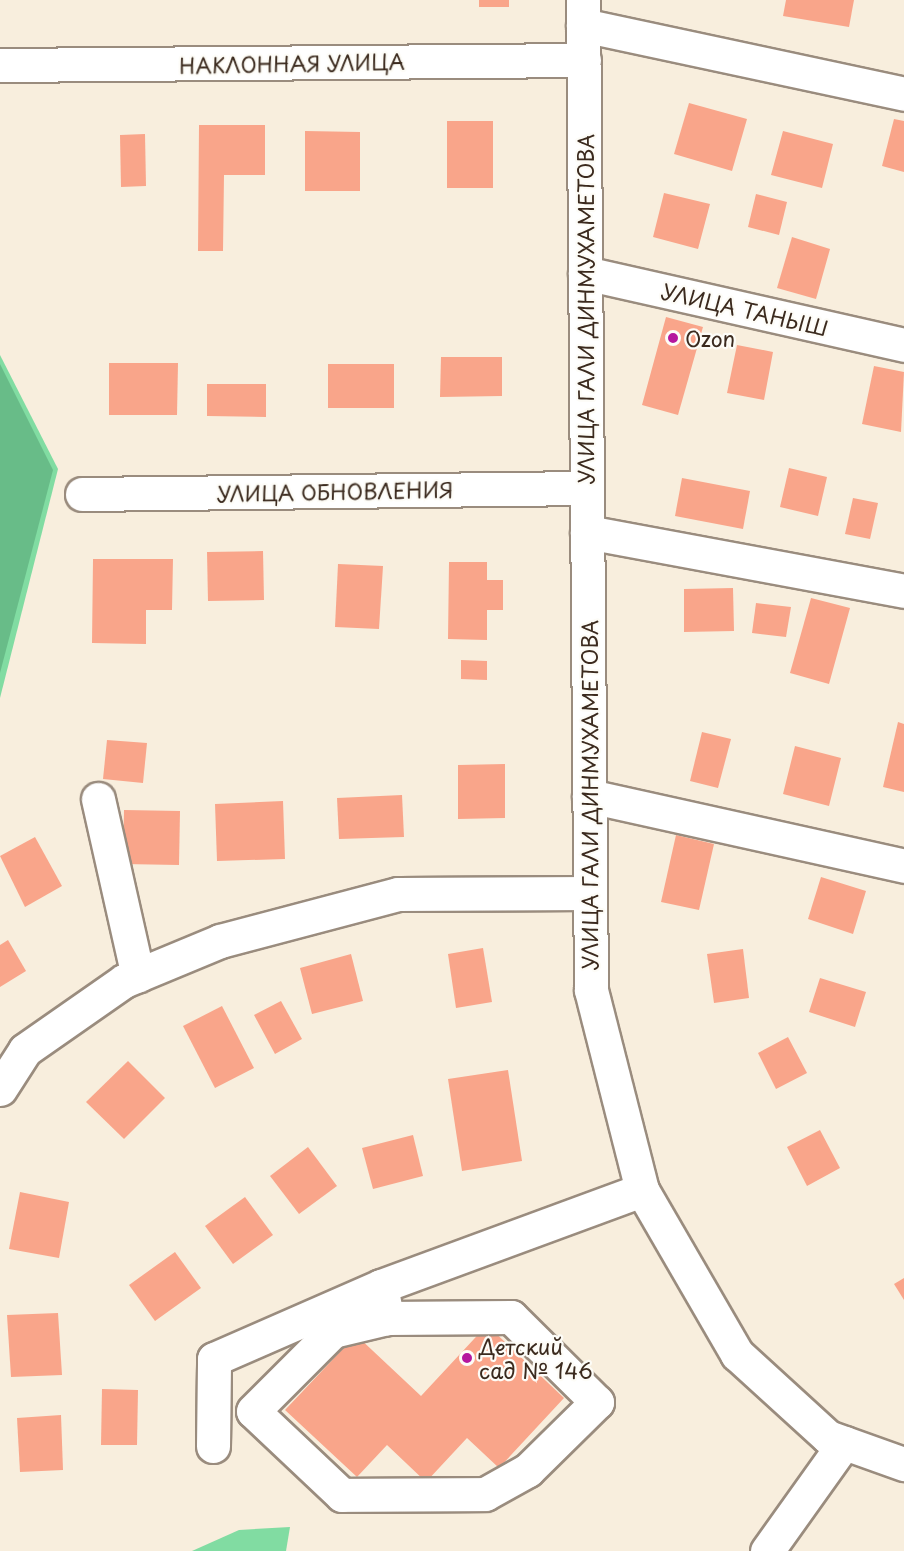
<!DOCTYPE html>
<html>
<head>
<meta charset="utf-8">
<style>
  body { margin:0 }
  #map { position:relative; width:904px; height:1551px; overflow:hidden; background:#f8eedd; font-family:"Playpen Sans",sans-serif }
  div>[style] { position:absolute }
  .green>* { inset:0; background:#81dca2 }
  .forest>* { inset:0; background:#68bc88 }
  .building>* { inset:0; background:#f9a58a }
  .roads { filter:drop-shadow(2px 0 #9a8c7e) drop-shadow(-2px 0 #9a8c7e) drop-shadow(0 2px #9a8c7e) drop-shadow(0 -2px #9a8c7e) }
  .minor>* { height:33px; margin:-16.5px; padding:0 16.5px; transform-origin:16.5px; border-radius:16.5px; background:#fff }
  .dots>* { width:16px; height:16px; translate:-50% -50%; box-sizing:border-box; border:3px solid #fdfcf7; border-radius:50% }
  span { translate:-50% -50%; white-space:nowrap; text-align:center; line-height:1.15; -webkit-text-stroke:4.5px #fdfcf7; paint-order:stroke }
  .street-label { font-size:21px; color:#3b2a1e }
  .poi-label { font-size:21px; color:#3b2a1e }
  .left { translate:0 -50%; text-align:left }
</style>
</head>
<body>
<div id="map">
  <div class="green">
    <i style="clip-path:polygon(0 355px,58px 469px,0 698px)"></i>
    <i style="clip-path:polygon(290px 1527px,286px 1551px,192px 1551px,239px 1530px)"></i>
  </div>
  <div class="forest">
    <i style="clip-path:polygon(0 364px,53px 470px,0 673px)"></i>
  </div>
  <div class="building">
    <i style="clip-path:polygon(479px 0,509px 0,509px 7px,479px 7px)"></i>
    <i style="clip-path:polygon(786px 0,854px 0,849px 27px,783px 16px)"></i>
    <i style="clip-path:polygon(689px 103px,747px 119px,732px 171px,674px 154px)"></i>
    <i style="clip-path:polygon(894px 119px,904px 121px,904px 172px,882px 166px)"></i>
    <i style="clip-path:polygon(447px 121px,493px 121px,493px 188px,447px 188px)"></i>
    <i style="clip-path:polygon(199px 125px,265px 125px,265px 175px,224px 175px,223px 251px,198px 251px)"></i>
    <i style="clip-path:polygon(305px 131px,360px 132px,360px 191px,305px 191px)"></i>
    <i style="clip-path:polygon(783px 131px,833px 144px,822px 188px,771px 175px)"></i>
    <i style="clip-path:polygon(145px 134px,146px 186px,121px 187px,120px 135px)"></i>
    <i style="clip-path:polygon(664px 193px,710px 204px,698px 249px,653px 237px)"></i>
    <i style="clip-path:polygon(756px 194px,787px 202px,779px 235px,748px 227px)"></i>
    <i style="clip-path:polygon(792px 237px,830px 249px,816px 299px,777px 288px)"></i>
    <i style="clip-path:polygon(666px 317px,703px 327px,678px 415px,642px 405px)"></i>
    <i style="clip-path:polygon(737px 345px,773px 352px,764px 400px,727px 393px)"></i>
    <i style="clip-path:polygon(441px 357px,502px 357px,502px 396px,440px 397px)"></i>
    <i style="clip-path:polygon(109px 363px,178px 363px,177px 415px,109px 415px)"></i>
    <i style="clip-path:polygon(328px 364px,394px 364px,394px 408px,328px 408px)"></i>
    <i style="clip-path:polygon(874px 366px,904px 372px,901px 432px,862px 424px)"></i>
    <i style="clip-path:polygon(207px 384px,266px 384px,266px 417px,207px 416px)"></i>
    <i style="clip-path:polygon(789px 468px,827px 477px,818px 516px,780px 507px)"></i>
    <i style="clip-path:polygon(682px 478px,750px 491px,743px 529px,675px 516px)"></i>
    <i style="clip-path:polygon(853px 498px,878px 503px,870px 539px,845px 534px)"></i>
    <i style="clip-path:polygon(263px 551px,264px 600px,208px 601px,207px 552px)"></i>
    <i style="clip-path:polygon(93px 559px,173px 559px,172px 610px,146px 610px,146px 644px,92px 643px)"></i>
    <i style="clip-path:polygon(449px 562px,487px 562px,487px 580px,503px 580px,503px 610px,487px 610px,487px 640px,448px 639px)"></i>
    <i style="clip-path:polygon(338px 564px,383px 566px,379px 629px,335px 627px)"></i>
    <i style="clip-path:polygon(733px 588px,734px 631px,684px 632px,684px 589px)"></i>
    <i style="clip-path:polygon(811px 598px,850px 608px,829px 684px,790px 673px)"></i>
    <i style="clip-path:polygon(756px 603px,791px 607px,786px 637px,752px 633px)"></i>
    <i style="clip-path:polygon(461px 660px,487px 661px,487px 680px,461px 679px)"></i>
    <i style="clip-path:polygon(898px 722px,904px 724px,904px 792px,883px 787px)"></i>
    <i style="clip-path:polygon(702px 732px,731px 739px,718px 788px,690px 781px)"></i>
    <i style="clip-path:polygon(107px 740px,147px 743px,143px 783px,103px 779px)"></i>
    <i style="clip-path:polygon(795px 746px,841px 758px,829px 806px,783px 794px)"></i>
    <i style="clip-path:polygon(505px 764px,505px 818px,458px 819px,458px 765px)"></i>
    <i style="clip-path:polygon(402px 795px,404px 837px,339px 839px,337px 798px)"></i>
    <i style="clip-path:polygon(283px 801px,285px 859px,217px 861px,215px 804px)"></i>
    <i style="clip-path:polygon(124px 810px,180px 811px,179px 865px,123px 864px)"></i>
    <i style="clip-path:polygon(676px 835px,714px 844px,699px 910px,661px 902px)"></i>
    <i style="clip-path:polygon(35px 837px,62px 886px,25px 907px,0 856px)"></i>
    <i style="clip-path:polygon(821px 877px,866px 891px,853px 934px,808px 919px)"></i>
    <i style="clip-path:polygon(8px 940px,26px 971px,0 987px,0 945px)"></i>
    <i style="clip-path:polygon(483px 948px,492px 1002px,456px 1008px,448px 954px)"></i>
    <i style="clip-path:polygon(743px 949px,749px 998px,714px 1003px,707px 954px)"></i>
    <i style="clip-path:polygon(351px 954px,363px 1001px,312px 1014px,300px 968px)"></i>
    <i style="clip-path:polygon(820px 978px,866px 992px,855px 1027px,809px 1012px)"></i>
    <i style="clip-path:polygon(281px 1001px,302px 1039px,275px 1054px,254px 1015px)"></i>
    <i style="clip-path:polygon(222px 1006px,254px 1068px,215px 1088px,183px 1026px)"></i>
    <i style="clip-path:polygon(788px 1037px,807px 1073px,776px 1089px,758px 1053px)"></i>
    <i style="clip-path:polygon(128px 1061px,165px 1098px,124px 1139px,86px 1102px)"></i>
    <i style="clip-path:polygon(508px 1070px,522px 1161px,462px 1171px,448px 1079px)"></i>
    <i style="clip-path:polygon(820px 1130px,840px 1168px,807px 1186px,787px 1147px)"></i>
    <i style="clip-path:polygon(413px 1135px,423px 1176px,373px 1189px,362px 1148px)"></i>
    <i style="clip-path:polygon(308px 1147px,337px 1186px,299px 1214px,270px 1176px)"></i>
    <i style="clip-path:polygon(20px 1192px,69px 1202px,59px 1258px,9px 1249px)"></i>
    <i style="clip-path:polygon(245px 1197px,273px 1235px,233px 1264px,205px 1226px)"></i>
    <i style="clip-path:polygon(175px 1252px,201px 1288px,155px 1321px,129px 1285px)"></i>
    <i style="clip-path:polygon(904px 1278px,904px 1300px,894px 1284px)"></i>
    <i style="clip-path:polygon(58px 1313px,62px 1375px,11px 1377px,7px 1315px)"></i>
    <i style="clip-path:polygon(487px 1325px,564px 1398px,499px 1468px,467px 1438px,426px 1482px,387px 1445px,357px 1477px,285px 1410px,356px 1335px,421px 1396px)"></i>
    <i style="clip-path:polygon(102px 1389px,138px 1390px,137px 1445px,101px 1445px)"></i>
    <i style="clip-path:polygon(61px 1415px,63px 1470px,20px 1472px,17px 1418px)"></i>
  </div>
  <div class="roads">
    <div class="minor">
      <i style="left:583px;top:0;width:990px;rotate:89.54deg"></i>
      <i style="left:591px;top:990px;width:206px;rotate:75.7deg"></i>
      <i style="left:642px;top:1190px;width:190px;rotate:59.9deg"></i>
      <i style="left:737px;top:1354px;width:123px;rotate:42.4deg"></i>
      <i style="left:828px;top:1437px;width:81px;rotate:19.6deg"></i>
      <i style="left:583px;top:25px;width:328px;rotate:12.1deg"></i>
      <i style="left:0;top:65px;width:584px;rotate:-0.49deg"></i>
      <i style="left:585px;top:273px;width:327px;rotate:12.7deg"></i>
      <i style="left:82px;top:494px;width:505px;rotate:-0.68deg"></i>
      <i style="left:587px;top:532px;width:322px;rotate:10.5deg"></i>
      <i style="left:589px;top:796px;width:323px;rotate:12.5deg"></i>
      <i style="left:98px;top:799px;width:181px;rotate:77.3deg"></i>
      <i style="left:0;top:1089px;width:46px;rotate:-57.3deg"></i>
      <i style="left:25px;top:1050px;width:121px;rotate:-34.9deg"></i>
      <i style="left:124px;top:981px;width:104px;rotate:-22.6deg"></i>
      <i style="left:220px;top:941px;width:184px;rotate:-14.8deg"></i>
      <i style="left:398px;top:894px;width:192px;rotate:-0.3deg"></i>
      <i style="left:381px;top:1286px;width:33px;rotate:79deg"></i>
      <i style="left:387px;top:1318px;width:124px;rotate:-0.5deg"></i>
      <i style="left:511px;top:1317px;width:121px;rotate:44.7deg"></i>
      <i style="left:597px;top:1402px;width:97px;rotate:135.4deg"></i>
      <i style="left:528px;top:1470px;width:49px;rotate:150.8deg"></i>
      <i style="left:485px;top:1494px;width:143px;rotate:179.6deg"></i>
      <i style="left:342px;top:1495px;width:122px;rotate:-136.7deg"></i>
      <i style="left:253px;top:1411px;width:113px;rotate:-45deg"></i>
      <i style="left:333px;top:1331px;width:56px;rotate:-13.5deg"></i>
      <i style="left:213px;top:1446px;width:87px;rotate:-89.3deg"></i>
      <i style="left:214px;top:1359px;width:182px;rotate:-23.6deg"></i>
      <i style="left:381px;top:1286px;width:278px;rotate:-20.2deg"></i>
      <i style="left:767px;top:1551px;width:133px;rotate:-54.5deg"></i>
    </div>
  </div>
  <div class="dots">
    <i style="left:673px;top:338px;background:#b5179e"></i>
    <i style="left:467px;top:1358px;background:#b5179e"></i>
  </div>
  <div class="street-label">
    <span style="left:292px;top:63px;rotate:-1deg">НАКЛОННАЯ УЛИЦА</span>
    <span style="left:585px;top:309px;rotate:-90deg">УЛИЦА ГАЛИ ДИНМУХАМЕТОВА</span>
    <span style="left:745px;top:309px;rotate:13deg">УЛИЦА ТАНЫШ</span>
    <span style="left:335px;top:491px;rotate:-1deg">УЛИЦА ОБНОВЛЕНИЯ</span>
    <span style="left:589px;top:795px;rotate:-90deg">УЛИЦА ГАЛИ ДИНМУХАМЕТОВА</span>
  </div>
  <div class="poi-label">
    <span class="left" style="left:685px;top:338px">Ozon</span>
    <span class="left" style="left:479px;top:1358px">Детский<br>сад № 146</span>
  </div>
</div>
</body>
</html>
